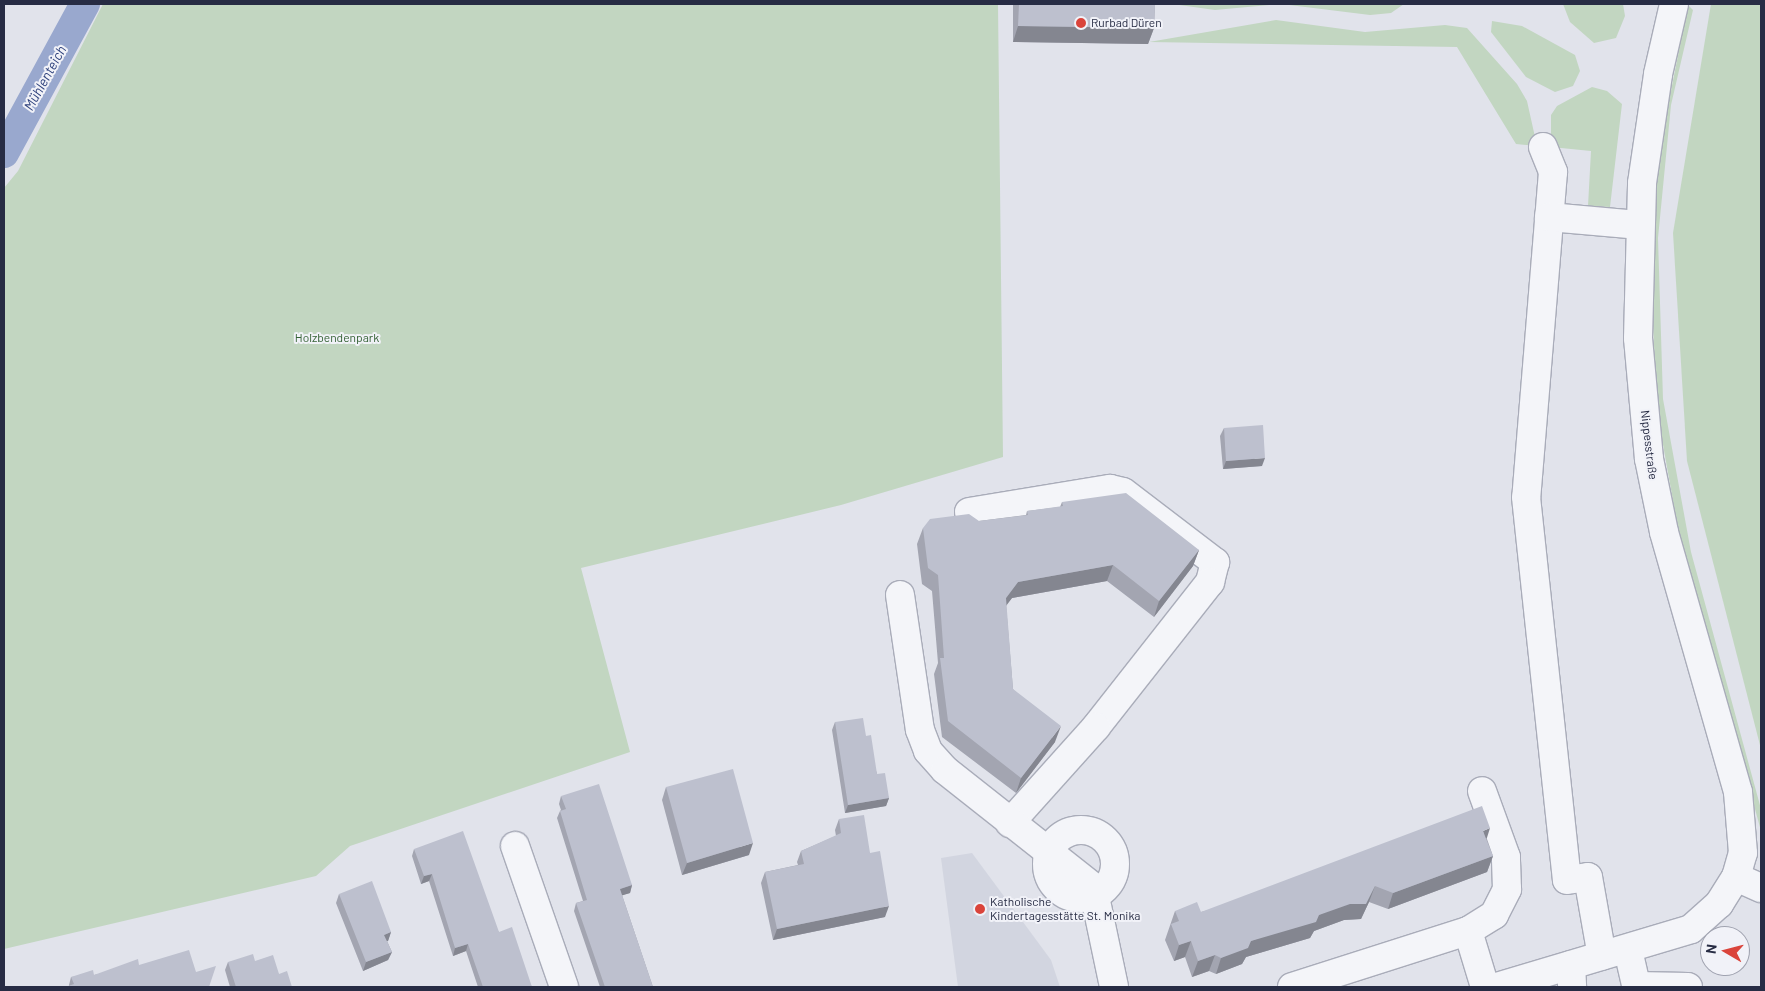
<!DOCTYPE html>
<html>
<head>
<meta charset="utf-8">
<style>
  body { margin:0 }
  #map { position:relative; width:1765px; height:991px; overflow:hidden; background:#e1e3eb; font-family:Barlow,sans-serif }
  div>[style] { position:absolute }
  .built>* { inset:0; background:#d2d5e0 }
  .green>* { inset:0; background:#c2d6c1 }
  .canal>* { height:30px; margin:-15px; padding:0 15px; transform-origin:15px; border-radius:15px; background:#99a8ce }
  .roads { filter:drop-shadow(1px 0 #a9acb9) drop-shadow(-1px 0 #a9acb9) drop-shadow(0 1px #a9acb9) drop-shadow(0 -1px #a9acb9) }
  .minor>* { height:28px; margin:-14px; padding:0 14px; transform-origin:14px; border-radius:14px; background:#f4f5f9 }
  .minor>.ring { margin:-14px; padding:0; box-sizing:content-box; background:none; border:28px solid #f4f5f9; border-radius:50% }
  .wall>* { inset:0; background:#a3a5b1 }
  .shaded-wall>* { inset:0; background:#848690 }
  .building>* { inset:0; background:#bdc0ce }
  .dots>* { width:14px; height:14px; translate:-50% -50%; box-sizing:border-box; border:2px solid #f1f2f8; border-radius:50% }
  span { translate:-50% -50%; white-space:nowrap; text-align:center; line-height:1.15; -webkit-text-stroke:4px #f1f2f8; paint-order:stroke }
  .poi-label { font-size:12px; color:#272c44 }
  .left { translate:0 -50%; text-align:left }
  .park-label { font-size:12px; color:#336134 }
  .street-label { font-size:12px; color:#272c44 }
  .water-label { font-size:14px; color:#2e417c; font-style:italic }
  .frame { position:absolute; inset:0; border:5px solid #272c44; pointer-events:none }
  .north { position:absolute; left:1700px; top:926px; width:50px; height:50px; box-sizing:border-box; background:#f1f2f8; border:1px solid #a0a3b0; border-radius:50%; rotate:278deg; font-size:14px; font-weight:700; line-height:20px; text-align:center; color:#272c44 }
  .north::after { content:''; display:block; margin:auto; width:18px; height:22px; background:#da443b; clip-path:polygon(50% 0,100% 100%,50% 72%,0 100%) }
</style>
</head>
<body>
<div id="map">
  <div class="built">
    <i style="clip-path:polygon(972px 853px,1051px 960px,1060px 987px,958px 987px,941px 858px)"></i>
  </div>
  <div class="green">
    <i style="clip-path:polygon(103px 4px,998px 4px,1003px 457px,841px 505px,581px 568px,630px 752px,350px 846px,316px 876px,4px 949px,4px 188px,18px 171px)"></i>
    <i style="clip-path:polygon(1172px 4px,1404px 4px,1391px 13px,1370px 15px,1281px 4px,1215px 10px)"></i>
    <i style="clip-path:polygon(1563px 4px,1623px 4px,1625px 16px,1616px 38px,1594px 43px,1570px 22px)"></i>
    <i style="clip-path:polygon(1711px 4px,1761px 4px,1761px 749px,1687px 461px,1673px 233px)"></i>
    <i style="clip-path:polygon(1688px 5px,1693px 10px,1671px 105px,1658px 238px,1663px 399px,1691px 552px,1761px 809px,1761px 831px,1677px 523px,1657px 411px,1650px 259px,1657px 161px)"></i>
    <i style="clip-path:polygon(1276px 20px,1365px 32px,1445px 25px,1467px 28px,1517px 84px,1527px 101px,1537px 146px,1516px 144px,1457px 47px,1149px 42px)"></i>
    <i style="clip-path:polygon(1492px 21px,1522px 26px,1575px 55px,1580px 71px,1573px 86px,1555px 92px,1526px 77px,1491px 32px)"></i>
    <i style="clip-path:polygon(1592px 87px,1607px 91px,1622px 104px,1610px 207px,1588px 206px,1591px 151px,1551px 147px,1551px 115px,1557px 106px)"></i>
  </div>
  <div class="canal">
    <i style="left:4px;top:153px;width:170px;rotate:-61.5deg"></i>
  </div>
  <div class="roads">
    <div class="minor">
      <i style="left:1543px;top:147px;width:27px;rotate:68deg"></i>
      <i style="left:1553px;top:172px;width:326px;rotate:94.7deg"></i>
      <i style="left:1526px;top:497px;width:385px;rotate:83.9deg"></i>
      <i style="left:1567px;top:880px;width:21px;rotate:-8deg"></i>
      <i style="left:1588px;top:877px;width:80px;rotate:80deg"></i>
      <i style="left:1549px;top:217px;width:89px;rotate:5.1deg"></i>
      <i style="left:969px;top:512px;width:143px;rotate:-9.3deg"></i>
      <i style="left:1110px;top:489px;width:13px;rotate:13deg"></i>
      <i style="left:1123px;top:492px;width:116px;rotate:37.3deg"></i>
      <i style="left:1215px;top:562px;width:21px;rotate:104deg"></i>
      <i style="left:1210px;top:582px;width:184px;rotate:128.2deg"></i>
      <i style="left:1096px;top:727px;width:129px;rotate:131.9deg"></i>
      <i style="left:900px;top:595px;width:136px;rotate:81.6deg"></i>
      <i style="left:920px;top:730px;width:22px;rotate:69deg"></i>
      <i style="left:928px;top:751px;width:25px;rotate:48deg"></i>
      <i style="left:945px;top:770px;width:189px;rotate:38.3deg"></i>
      <i style="left:1093px;top:887px;width:102px;rotate:78.1deg"></i>
      <i class="ring" style="left:1047px;top:830px;width:40px;height:40px"></i>
      <i style="left:515px;top:846px;width:149px;rotate:70.8deg"></i>
      <i style="left:1736px;top:877px;width:27px;rotate:24deg"></i>
      <i style="left:1468px;top:931px;width:31px;rotate:-32deg"></i>
      <i style="left:1494px;top:915px;width:29px;rotate:-63deg"></i>
      <i style="left:1507px;top:889px;width:32px;rotate:-92deg"></i>
      <i style="left:1506px;top:857px;width:70px;rotate:-110deg"></i>
      <i style="left:1628px;top:950px;width:37px;rotate:77deg"></i>
      <i style="left:1636px;top:986px;width:52px;rotate:1.1deg"></i>
      <i style="left:1571px;top:965px;width:22px;rotate:87deg"></i>
      <i style="left:1292px;top:987px;width:185px;rotate:-17.7deg"></i>
      <i style="left:1468px;top:931px;width:59px;rotate:73.1deg"></i>
      <i style="left:1497px;top:987px;width:202px;rotate:-16.6deg"></i>
      <i style="left:1691px;top:929px;width:38px;rotate:-42deg"></i>
      <i style="left:1719px;top:904px;width:32px;rotate:-58deg"></i>
      <i style="left:1736px;top:877px;width:25px;rotate:-74deg"></i>
      <i style="left:1743px;top:853px;width:61px;rotate:-94.7deg"></i>
      <i style="left:1738px;top:792px;width:270px;rotate:-105.9deg"></i>
      <i style="left:1664px;top:532px;width:75px;rotate:-101.6deg"></i>
      <i style="left:1649px;top:459px;width:121px;rotate:-95.2deg"></i>
      <i style="left:1638px;top:338px;width:155px;rotate:-88.5deg"></i>
      <i style="left:1642px;top:183px;width:110px;rotate:-81.6deg"></i>
      <i style="left:1658px;top:74px;width:72px;rotate:-77.1deg"></i>
    </div>
  </div>
  <div class="wall">
    <i style="clip-path:polygon(1013px 4px,1155px 4px,1154px 28px,1148px 44px,1013px 42px)"></i>
    <i style="clip-path:polygon(1224px 428px,1262px 466px,1223px 469px,1220px 436px)"></i>
    <i style="clip-path:polygon(1062px 502px,1199px 550px,1193px 566px,1154px 617px,1107px 581px,1012px 598px,1006px 605px,1013px 689px,1055px 742px,1016px 793px,942px 737px,934px 674px,938px 663px,932px 591px,922px 584px,917px 544px,923px 528px,1026px 515px,1027px 511px,1060px 507px)"></i>
    <i style="clip-path:polygon(835px 722px,866px 736px,877px 774px,889px 798px,886px 806px,845px 813px,832px 730px)"></i>
    <i style="clip-path:polygon(666px 787px,749px 855px,682px 875px,662px 800px)"></i>
    <i style="clip-path:polygon(561px 796px,632px 885px,630px 893px,622px 895px,653px 987px,600px 987px,574px 911px,576px 903px,583px 901px,557px 818px,560px 811px,561px 810px,559px 804px)"></i>
    <i style="clip-path:polygon(839px 819px,870px 853px,885px 917px,773px 940px,761px 883px,765px 872px,798px 865px,797px 862px,801px 851px,836px 836px,835px 830px)"></i>
    <i style="clip-path:polygon(1487px 839px,1493px 856px,1487px 872px,1388px 909px,1369px 902px,1361px 919px,1344px 920px,1314px 931px,1310px 938px,1246px 957px,1242px 964px,1216px 974px,1209px 971px,1192px 977px,1185px 957px,1174px 961px,1165px 940px,1175px 911px,1201px 912px)"></i>
    <i style="clip-path:polygon(414px 849px,499px 932px,532px 987px,478px 987px,466px 951px,453px 956px,429px 881px,421px 884px,412px 856px)"></i>
    <i style="clip-path:polygon(339px 894px,391px 932px,388px 941px,387px 941px,392px 952px,388px 960px,363px 971px,336px 903px)"></i>
    <i style="clip-path:polygon(255px 961px,279px 974px,292px 987px,230px 987px,225px 970px,228px 962px)"></i>
    <i style="clip-path:polygon(139px 965px,196px 972px,69px 986px,69px 985px,71px 977px,94px 975px)"></i>
  </div>
  <div class="shaded-wall">
    <i style="clip-path:polygon(1018px 26px,1154px 28px,1148px 44px,1013px 42px)"></i>
    <i style="clip-path:polygon(1265px 458px,1262px 466px,1223px 469px,1226px 461px)"></i>
    <i style="clip-path:polygon(1199px 550px,1193px 566px,1154px 617px,1159px 601px)"></i>
    <i style="clip-path:polygon(1113px 565px,1107px 581px,1012px 598px,1000px 614px,1006px 598px,1018px 582px)"></i>
    <i style="clip-path:polygon(1061px 726px,1055px 742px,1016px 793px,1021px 778px)"></i>
    <i style="clip-path:polygon(889px 798px,886px 806px,845px 813px,848px 805px)"></i>
    <i style="clip-path:polygon(1490px 828px,1485px 844px,1483px 831px)"></i>
    <i style="clip-path:polygon(753px 843px,749px 855px,682px 875px,687px 863px)"></i>
    <i style="clip-path:polygon(1493px 856px,1487px 872px,1388px 909px,1393px 893px)"></i>
    <i style="clip-path:polygon(432px 874px,429px 881px,421px 884px,424px 876px)"></i>
    <i style="clip-path:polygon(632px 885px,630px 893px,617px 897px,620px 889px)"></i>
    <i style="clip-path:polygon(1375px 886px,1369px 902px,1361px 919px,1344px 920px,1314px 931px,1310px 938px,1246px 957px,1242px 964px,1216px 974px,1221px 958px,1251px 941px,1319px 915px)"></i>
    <i style="clip-path:polygon(889px 906px,885px 917px,773px 940px,777px 929px)"></i>
    <i style="clip-path:polygon(391px 932px,388px 941px,381px 943px,384px 935px)"></i>
    <i style="clip-path:polygon(1191px 941px,1185px 957px,1174px 961px,1179px 945px)"></i>
    <i style="clip-path:polygon(468px 944px,466px 951px,453px 956px,455px 948px)"></i>
    <i style="clip-path:polygon(392px 952px,388px 960px,363px 971px,366px 962px)"></i>
    <i style="clip-path:polygon(1215px 955px,1209px 971px,1192px 977px,1198px 961px)"></i>
  </div>
  <div class="building">
    <i style="clip-path:polygon(1019px 4px,1155px 4px,1154px 28px,1018px 26px)"></i>
    <i style="clip-path:polygon(1263px 425px,1265px 458px,1226px 461px,1224px 428px)"></i>
    <i style="clip-path:polygon(1126px 493px,1199px 550px,1159px 601px,1113px 565px,1018px 582px,1006px 598px,1013px 689px,1061px 726px,1021px 778px,948px 721px,940px 658px,944px 658px,938px 575px,928px 568px,923px 528px,930px 519px,969px 514px,979px 521px,1028px 515px,1027px 511px,1063px 506px,1062px 502px)"></i>
    <i style="clip-path:polygon(863px 718px,866px 736px,871px 735px,877px 774px,885px 773px,889px 798px,848px 805px,835px 722px)"></i>
    <i style="clip-path:polygon(733px 769px,753px 843px,687px 863px,666px 787px)"></i>
    <i style="clip-path:polygon(599px 784px,632px 885px,620px 889px,653px 987px,605px 987px,576px 903px,587px 900px,560px 811px,566px 809px,561px 796px)"></i>
    <i style="clip-path:polygon(1482px 806px,1490px 828px,1483px 831px,1493px 856px,1393px 893px,1375px 886px,1366px 904px,1350px 904px,1319px 915px,1316px 922px,1251px 941px,1248px 948px,1221px 958px,1215px 955px,1198px 961px,1191px 941px,1179px 945px,1171px 924px,1179px 921px,1175px 911px,1197px 902px,1201px 912px)"></i>
    <i style="clip-path:polygon(864px 815px,870px 853px,880px 851px,889px 906px,777px 929px,765px 872px,804px 864px,801px 851px,841px 833px,839px 819px)"></i>
    <i style="clip-path:polygon(463px 831px,499px 932px,512px 927px,532px 987px,483px 987px,468px 944px,455px 948px,432px 874px,424px 876px,414px 849px)"></i>
    <i style="clip-path:polygon(372px 881px,391px 932px,384px 935px,392px 952px,366px 962px,339px 894px)"></i>
    <i style="clip-path:polygon(189px 950px,196px 972px,216px 966px,209px 987px,65px 987px,74px 984px,71px 977px,93px 970px,94px 975px,138px 959px,139px 965px)"></i>
    <i style="clip-path:polygon(253px 954px,255px 961px,273px 955px,279px 974px,287px 971px,292px 987px,236px 987px,228px 962px)"></i>
  </div>
  <div class="dots">
    <i style="left:1081px;top:23px;background:#da443b"></i>
    <i style="left:980px;top:909px;background:#da443b"></i>
  </div>
  <div class="poi-label">
    <span class="left" style="left:1091px;top:23px">Rurbad Düren</span>
    <span class="left" style="left:990px;top:909px">Katholische<br>Kindertagesstätte St. Monika</span>
  </div>
  <div class="park-label">
    <span style="left:337px;top:338px">Holzbendenpark</span>
  </div>
  <div class="street-label">
    <span style="left:1649px;top:445px;rotate:83deg">Nippesstraße</span>
  </div>
  <div class="water-label">
    <span style="left:45px;top:78px;rotate:-61deg">Mühlenteich</span>
  </div>
  <div class="frame"></div>
  <div class="north">N</div>
</div>
</body>
</html>
